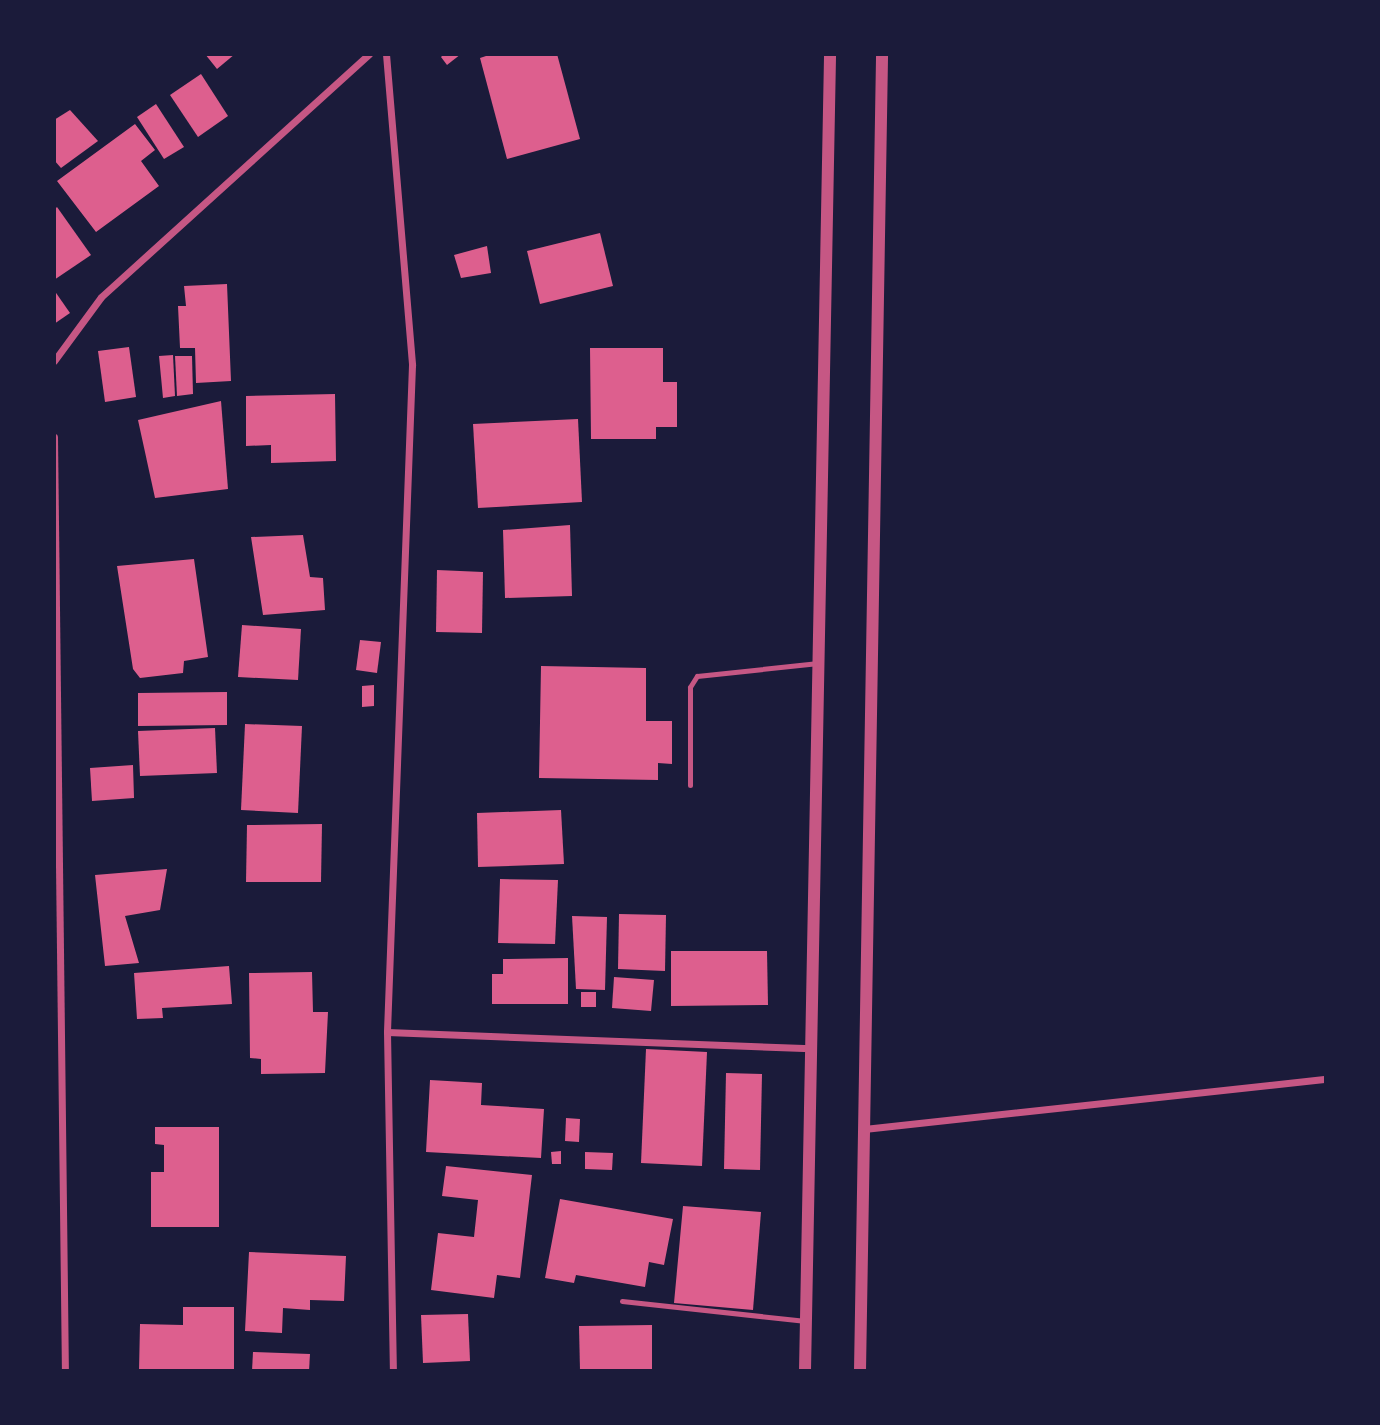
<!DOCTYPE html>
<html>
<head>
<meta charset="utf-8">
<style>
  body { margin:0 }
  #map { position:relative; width:1380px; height:1425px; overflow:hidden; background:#1b1b3a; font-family:"Asap Condensed",sans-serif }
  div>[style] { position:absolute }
  .building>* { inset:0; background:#dd5f8e }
  .service>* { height:5px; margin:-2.5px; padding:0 2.5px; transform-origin:2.5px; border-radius:2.5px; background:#c65784 }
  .minor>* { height:7px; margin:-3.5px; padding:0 3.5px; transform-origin:3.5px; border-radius:3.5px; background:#c65784 }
  .tertiary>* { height:12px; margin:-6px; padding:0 6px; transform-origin:6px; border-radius:6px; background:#c65784 }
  span { translate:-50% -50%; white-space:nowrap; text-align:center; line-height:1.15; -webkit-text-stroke:5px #1b1b3a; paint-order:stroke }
  .frame { position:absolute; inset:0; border:56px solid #1b1b3a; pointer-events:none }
</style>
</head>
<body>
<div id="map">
  <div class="building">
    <i style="clip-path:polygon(205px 54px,235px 54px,217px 69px)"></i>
    <i style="clip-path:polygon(461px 54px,447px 65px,441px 57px,444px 54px)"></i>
    <i style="clip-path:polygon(492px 54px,557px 54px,580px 139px,507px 159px,480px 58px)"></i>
    <i style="clip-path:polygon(201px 74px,228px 116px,198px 137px,170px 95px)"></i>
    <i style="clip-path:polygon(156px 104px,184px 147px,164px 159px,137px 117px)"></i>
    <i style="clip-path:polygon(70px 110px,98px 141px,61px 168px,54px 160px,54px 120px)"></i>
    <i style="clip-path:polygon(135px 124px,155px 150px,141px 161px,159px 186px,96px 232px,57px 181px)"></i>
    <i style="clip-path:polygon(57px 207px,91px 255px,54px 280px,54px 210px)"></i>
    <i style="clip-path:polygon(600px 233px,613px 286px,540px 304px,527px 251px)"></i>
    <i style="clip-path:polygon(487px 246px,491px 273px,461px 278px,454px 255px)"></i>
    <i style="clip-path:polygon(227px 284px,231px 381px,196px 383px,195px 348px,180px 348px,178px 306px,186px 306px,184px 286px)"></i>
    <i style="clip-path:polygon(54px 290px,70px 313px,54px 324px)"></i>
    <i style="clip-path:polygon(129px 347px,136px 397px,105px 402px,98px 351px)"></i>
    <i style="clip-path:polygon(590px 348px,663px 348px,663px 382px,677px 382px,677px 427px,656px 427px,656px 439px,591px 439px)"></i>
    <i style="clip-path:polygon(173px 355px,175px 396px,163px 398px,159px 356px)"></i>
    <i style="clip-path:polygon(175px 356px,192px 356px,193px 394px,177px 396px)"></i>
    <i style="clip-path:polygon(335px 394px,336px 461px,271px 463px,271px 445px,246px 446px,246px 396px)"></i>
    <i style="clip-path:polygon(221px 401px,228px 489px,155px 498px,138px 420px)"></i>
    <i style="clip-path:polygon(578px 419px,582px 502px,478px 508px,473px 424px)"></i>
    <i style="clip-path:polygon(570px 525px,572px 596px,505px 598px,503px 530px)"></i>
    <i style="clip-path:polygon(303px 535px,310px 577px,323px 578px,325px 610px,263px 615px,251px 537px)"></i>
    <i style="clip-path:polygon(194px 559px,208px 657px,184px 661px,183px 673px,140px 678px,133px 669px,117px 566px)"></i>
    <i style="clip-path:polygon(437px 570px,483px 572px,482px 633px,436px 632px)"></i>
    <i style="clip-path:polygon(242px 625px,301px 629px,298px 680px,238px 677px)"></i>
    <i style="clip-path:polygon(360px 640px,381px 642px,377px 673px,356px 670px)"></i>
    <i style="clip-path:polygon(541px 666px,646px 668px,646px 721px,672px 721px,672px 764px,658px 763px,658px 780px,539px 778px)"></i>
    <i style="clip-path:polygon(374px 685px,374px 706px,362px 707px,362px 686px)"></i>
    <i style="clip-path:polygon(227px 692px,227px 725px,138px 726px,138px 693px)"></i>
    <i style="clip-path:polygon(245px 724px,302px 726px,298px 813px,241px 810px)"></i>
    <i style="clip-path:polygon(215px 728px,217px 773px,140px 776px,138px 731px)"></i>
    <i style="clip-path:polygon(133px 765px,134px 798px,92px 801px,90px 768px)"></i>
    <i style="clip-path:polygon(561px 810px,564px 864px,478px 867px,477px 813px)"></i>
    <i style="clip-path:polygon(322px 824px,321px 882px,246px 882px,247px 825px)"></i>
    <i style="clip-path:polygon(167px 869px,160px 910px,125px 916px,139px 963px,105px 966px,95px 875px)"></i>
    <i style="clip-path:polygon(500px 879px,558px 880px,555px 944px,498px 943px)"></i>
    <i style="clip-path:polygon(619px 914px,666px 915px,665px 971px,618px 969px)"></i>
    <i style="clip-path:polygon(572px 916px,607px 917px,605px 990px,576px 989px)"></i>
    <i style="clip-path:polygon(671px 951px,767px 951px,768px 1005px,671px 1006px)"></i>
    <i style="clip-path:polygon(568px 958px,568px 1004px,492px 1004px,492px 974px,503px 974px,503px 959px)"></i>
    <i style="clip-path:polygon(229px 966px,232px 1004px,162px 1008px,163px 1018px,137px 1019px,134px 973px)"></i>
    <i style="clip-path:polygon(312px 972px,313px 1012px,328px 1012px,325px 1073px,261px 1074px,261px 1059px,250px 1058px,249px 973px)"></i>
    <i style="clip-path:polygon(614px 977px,654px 980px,651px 1011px,612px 1008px)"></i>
    <i style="clip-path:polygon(581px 992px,596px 992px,596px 1007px,581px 1007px)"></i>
    <i style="clip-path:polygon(646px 1049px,707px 1052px,702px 1166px,641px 1163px)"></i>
    <i style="clip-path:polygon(726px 1073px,762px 1074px,760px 1170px,724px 1169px)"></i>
    <i style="clip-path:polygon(430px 1080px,482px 1083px,481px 1105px,544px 1109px,541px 1158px,426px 1152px)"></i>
    <i style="clip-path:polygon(566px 1118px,580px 1119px,579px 1142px,565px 1141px)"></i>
    <i style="clip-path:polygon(155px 1127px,219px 1127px,219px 1227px,151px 1227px,151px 1172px,164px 1172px,164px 1145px,155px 1144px)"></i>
    <i style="clip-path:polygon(561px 1151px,561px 1164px,552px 1164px,551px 1152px)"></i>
    <i style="clip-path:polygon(585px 1152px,613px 1153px,612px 1170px,585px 1169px)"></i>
    <i style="clip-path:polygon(446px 1166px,532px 1175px,520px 1278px,497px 1275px,494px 1298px,431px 1290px,438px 1233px,474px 1237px,478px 1200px,442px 1196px)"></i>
    <i style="clip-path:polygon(560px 1199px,673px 1219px,664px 1265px,649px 1262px,645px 1287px,576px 1275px,574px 1283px,545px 1278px)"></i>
    <i style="clip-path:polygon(683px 1206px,761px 1212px,753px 1310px,674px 1303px)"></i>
    <i style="clip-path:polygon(249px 1252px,346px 1256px,344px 1301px,310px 1300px,310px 1310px,283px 1308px,282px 1333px,245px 1331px)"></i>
    <i style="clip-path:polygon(183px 1307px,234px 1307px,234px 1371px,139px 1371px,140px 1324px,183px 1325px)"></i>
    <i style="clip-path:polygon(468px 1314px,470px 1361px,423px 1363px,421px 1315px)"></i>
    <i style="clip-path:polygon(652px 1325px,652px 1371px,580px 1371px,579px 1326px)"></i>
    <i style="clip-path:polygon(253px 1352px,310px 1354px,309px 1371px,252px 1371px)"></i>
  </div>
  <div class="service">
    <i style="left:690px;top:785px;width:98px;rotate:-90deg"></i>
    <i style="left:690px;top:687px;width:13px;rotate:-58deg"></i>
    <i style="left:697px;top:676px;width:122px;rotate:-6.1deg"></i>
    <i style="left:622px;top:1301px;width:185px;rotate:6.2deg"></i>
  </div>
  <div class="minor">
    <i style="left:386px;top:54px;width:312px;rotate:85.2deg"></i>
    <i style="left:412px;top:365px;width:667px;rotate:92.15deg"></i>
    <i style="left:387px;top:1032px;width:339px;rotate:89deg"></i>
    <i style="left:54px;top:361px;width:79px;rotate:-53.7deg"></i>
    <i style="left:101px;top:297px;width:362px;rotate:-42.2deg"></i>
    <i style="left:54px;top:437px;width:934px;rotate:89.33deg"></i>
    <i style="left:387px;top:1032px;width:424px;rotate:2.2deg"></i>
    <i style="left:864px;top:1129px;width:465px;rotate:-6.2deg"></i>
  </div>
  <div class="tertiary">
    <i style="left:805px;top:1371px;width:1317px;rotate:-88.91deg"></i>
    <i style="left:860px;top:1371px;width:1317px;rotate:-89.04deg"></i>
  </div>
  <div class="frame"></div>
</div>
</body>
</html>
